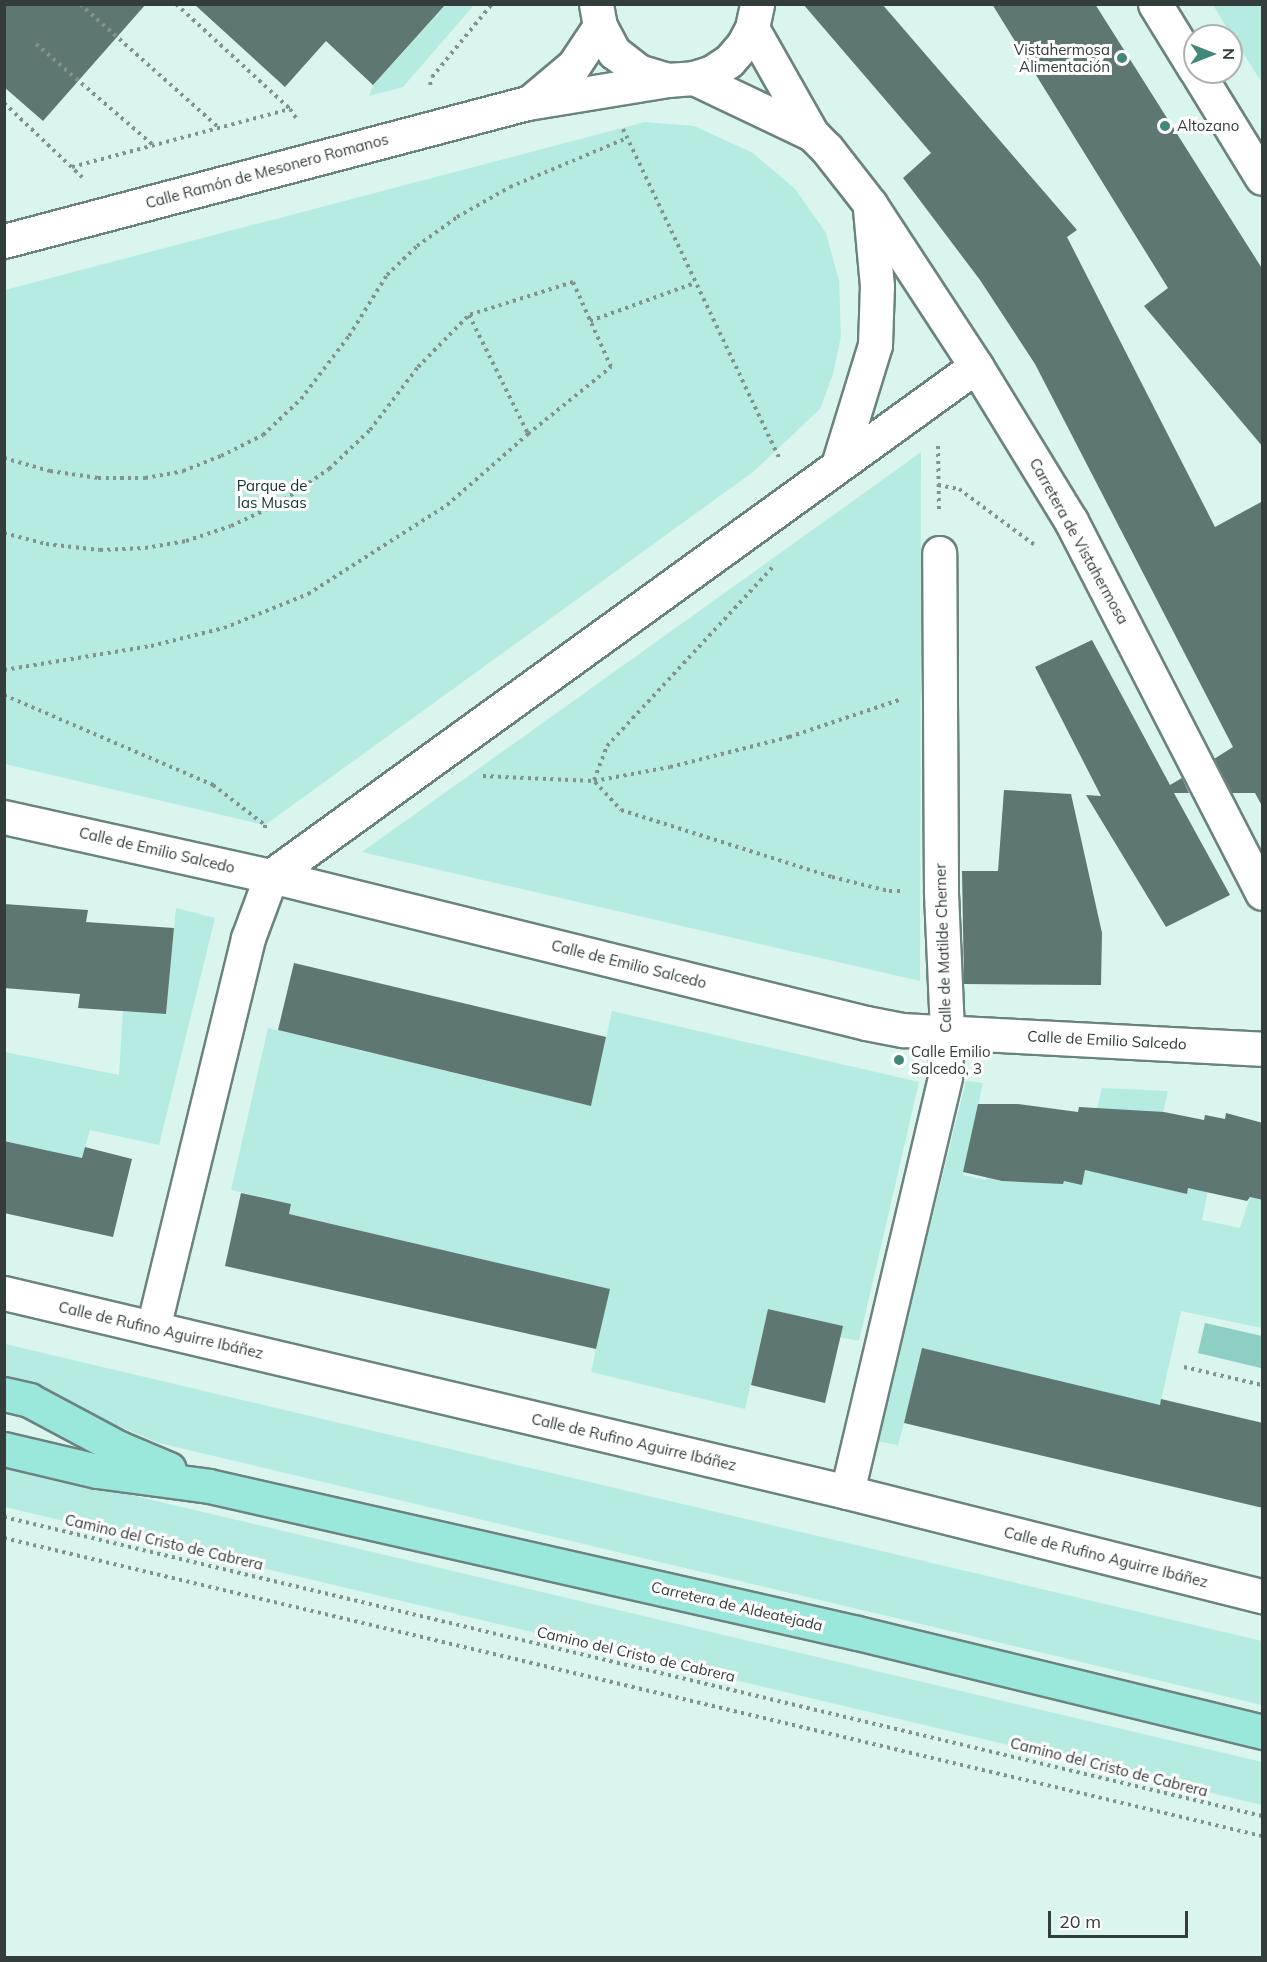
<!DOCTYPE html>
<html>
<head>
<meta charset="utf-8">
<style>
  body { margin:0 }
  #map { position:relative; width:1267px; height:1962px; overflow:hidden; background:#daf4ee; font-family:Mulish,sans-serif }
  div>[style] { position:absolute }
  .green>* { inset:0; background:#b5ebe0 }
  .water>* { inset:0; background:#8ecfc3 }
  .building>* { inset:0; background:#5f7772 }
  .path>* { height:4px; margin-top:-2px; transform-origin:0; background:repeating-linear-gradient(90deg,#82938f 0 3px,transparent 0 7.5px) }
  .roads { filter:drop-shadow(2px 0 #6b837e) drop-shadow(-2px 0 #6b837e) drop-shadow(0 2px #6b837e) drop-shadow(0 -2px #6b837e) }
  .pedestrian>* { height:33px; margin:-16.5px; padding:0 16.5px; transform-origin:16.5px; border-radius:16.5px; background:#fff }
  .minor>* { height:33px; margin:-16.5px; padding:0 16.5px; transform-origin:16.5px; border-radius:16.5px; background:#fff }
  .primary>* { height:33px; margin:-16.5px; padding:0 16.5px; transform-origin:16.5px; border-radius:16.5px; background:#99e8db }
  .dots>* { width:16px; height:16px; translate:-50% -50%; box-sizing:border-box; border:3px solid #fff; border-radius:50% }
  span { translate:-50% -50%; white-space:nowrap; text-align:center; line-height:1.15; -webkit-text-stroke:6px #fff; paint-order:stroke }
  .poi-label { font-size:15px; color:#333d3b }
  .right { translate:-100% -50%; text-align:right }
  .left { translate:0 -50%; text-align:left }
  .street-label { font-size:15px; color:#333d3b }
  .park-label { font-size:15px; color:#13332e }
  .frame { position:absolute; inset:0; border:6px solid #333d3b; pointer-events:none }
  .north { position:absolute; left:1183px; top:24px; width:60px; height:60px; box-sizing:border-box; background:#fff; border:2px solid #adb1b1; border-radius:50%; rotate:90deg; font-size:16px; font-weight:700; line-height:24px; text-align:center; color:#333d3b }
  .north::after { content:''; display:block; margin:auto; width:21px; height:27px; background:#42877b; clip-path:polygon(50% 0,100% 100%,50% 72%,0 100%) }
  .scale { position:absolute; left:1048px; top:1911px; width:140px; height:27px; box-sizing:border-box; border:3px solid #333d3b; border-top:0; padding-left:8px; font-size:18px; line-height:21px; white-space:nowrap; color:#333d3b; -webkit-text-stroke:4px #fff; paint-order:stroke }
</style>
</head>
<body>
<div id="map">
  <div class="green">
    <i style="clip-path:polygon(446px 5px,474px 5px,403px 87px,369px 96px,373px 85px)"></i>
    <i style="clip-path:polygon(1213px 5px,1262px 5px,1262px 83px,1234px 39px)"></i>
    <i style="clip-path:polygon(645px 122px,694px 126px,753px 153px,795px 189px,826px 233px,839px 281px,841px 336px,833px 374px,820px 409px,753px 472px,265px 825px,5px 764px,5px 290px)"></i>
    <i style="clip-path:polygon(921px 452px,920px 981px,362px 852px,860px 496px)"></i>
    <i style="clip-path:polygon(176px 908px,215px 918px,159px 1145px,90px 1130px,82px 1158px,5px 1141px,5px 1052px,119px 1075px,123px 1011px,166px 1014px)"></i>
    <i style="clip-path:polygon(612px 1011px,919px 1082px,859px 1341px,840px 1337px,842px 1326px,768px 1309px,745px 1409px,591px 1372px,609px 1289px,289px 1214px,291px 1204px,231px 1190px,268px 1028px,591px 1106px)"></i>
    <i style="clip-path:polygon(966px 1081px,983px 1083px,963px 1175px,985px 1180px,987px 1178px,1000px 1181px,1002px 1177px,1040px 1179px,1062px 1184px,1097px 1108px,1102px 1088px,1168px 1091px,1147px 1184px,1187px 1193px,1190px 1181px,1209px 1185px,1202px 1220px,1240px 1228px,1250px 1197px,1262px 1200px,1262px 1328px,1181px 1311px,1160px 1405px,904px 1423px,898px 1445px,877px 1441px)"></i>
    <i style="clip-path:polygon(5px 1344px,1262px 1641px,1262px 1705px,159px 1443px,101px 1419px,47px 1391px,5px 1380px)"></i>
    <i style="clip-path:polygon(4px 1465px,1262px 1762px,1262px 1805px,5px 1507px)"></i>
  </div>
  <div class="water">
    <i style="clip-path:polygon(1205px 1323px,1262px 1336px,1261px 1368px,1198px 1353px)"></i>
  </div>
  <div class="building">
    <i style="clip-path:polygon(4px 4px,146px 4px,43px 121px,4px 87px)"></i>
    <i style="clip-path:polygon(194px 4px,446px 4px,373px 85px,326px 41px,285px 87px)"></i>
    <i style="clip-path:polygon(803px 4px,882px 4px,1077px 230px,1067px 237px,1215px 527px,1263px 501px,1263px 808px,1255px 793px,1232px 793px,1214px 759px,1233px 747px,1035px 364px,980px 280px,903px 178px,931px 153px)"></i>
    <i style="clip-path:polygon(992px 4px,1095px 4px,1263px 270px,1263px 447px,1144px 306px,1168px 288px)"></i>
    <i style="clip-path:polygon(1092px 640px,1170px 785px,1182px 778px,1189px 793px,1174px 793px,1230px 895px,1166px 927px,1086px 795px,1101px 796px,1035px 667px)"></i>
    <i style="clip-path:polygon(1004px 790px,1071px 794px,1102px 933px,1101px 985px,964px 984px,962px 871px,998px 871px)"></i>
    <i style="clip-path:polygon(4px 904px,88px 910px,86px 922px,174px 928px,166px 1014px,78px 1008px,80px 994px,4px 988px)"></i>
    <i style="clip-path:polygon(294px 963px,606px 1037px,591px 1106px,278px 1030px)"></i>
    <i style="clip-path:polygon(978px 1104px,1018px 1104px,1078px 1112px,1079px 1107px,1164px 1112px,1204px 1120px,1205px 1115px,1225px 1119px,1226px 1113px,1263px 1123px,1263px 1200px,1250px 1197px,1247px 1201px,1188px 1188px,1187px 1194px,1085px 1170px,1082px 1185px,1064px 1181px,1063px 1184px,1002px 1181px,963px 1172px)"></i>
    <i style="clip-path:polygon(4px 1141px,82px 1158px,85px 1147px,132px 1159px,113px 1237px,4px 1213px)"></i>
    <i style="clip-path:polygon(241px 1193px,291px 1204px,289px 1214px,610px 1289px,596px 1349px,225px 1266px)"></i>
    <i style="clip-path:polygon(768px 1309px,843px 1326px,825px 1403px,751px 1385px)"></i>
    <i style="clip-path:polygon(922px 1348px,1160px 1405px,1161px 1399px,1263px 1423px,1263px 1508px,904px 1423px)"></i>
  </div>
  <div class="path">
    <i style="left:80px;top:4px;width:185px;rotate:41.7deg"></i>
    <i style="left:176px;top:4px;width:155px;rotate:42.6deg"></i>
    <i style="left:290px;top:109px;width:14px;rotate:56deg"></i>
    <i style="left:36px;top:44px;width:155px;rotate:40.8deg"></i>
    <i style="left:430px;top:85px;width:8px;rotate:-76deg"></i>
    <i style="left:432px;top:77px;width:94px;rotate:-50.6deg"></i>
    <i style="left:4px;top:103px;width:108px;rotate:43.5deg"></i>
    <i style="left:623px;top:129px;width:364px;rotate:64.6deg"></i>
    <i style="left:72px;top:167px;width:226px;rotate:-14.9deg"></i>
    <i style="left:590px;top:321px;width:112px;rotate:-19.9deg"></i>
    <i style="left:938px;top:446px;width:67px;rotate:89.1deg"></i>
    <i style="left:4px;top:458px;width:48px;rotate:15.8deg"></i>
    <i style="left:50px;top:471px;width:49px;rotate:8.3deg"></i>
    <i style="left:98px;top:478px;width:47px"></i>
    <i style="left:145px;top:478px;width:39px;rotate:-10deg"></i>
    <i style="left:183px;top:471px;width:41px;rotate:-21.5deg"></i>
    <i style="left:221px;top:456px;width:47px;rotate:-26.6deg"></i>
    <i style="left:263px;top:435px;width:52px;rotate:-43.5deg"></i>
    <i style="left:301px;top:399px;width:79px;rotate:-52.7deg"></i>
    <i style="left:349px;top:336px;width:72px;rotate:-58.1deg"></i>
    <i style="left:387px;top:275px;width:42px;rotate:-44deg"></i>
    <i style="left:417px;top:246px;width:49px;rotate:-35.9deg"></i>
    <i style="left:457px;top:217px;width:61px;rotate:-29.5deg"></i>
    <i style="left:510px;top:187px;width:127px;rotate:-22.7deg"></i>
    <i style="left:938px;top:485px;width:21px;rotate:11deg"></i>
    <i style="left:959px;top:489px;width:96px;rotate:36.5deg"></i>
    <i style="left:4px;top:533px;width:43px;rotate:14.7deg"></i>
    <i style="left:46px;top:544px;width:54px;rotate:6.3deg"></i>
    <i style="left:100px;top:550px;width:45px;rotate:-2.5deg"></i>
    <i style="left:145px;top:548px;width:42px;rotate:-9.7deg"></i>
    <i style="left:186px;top:541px;width:47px;rotate:-18.4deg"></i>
    <i style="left:231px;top:526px;width:52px;rotate:-25.1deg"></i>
    <i style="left:278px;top:504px;width:62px;rotate:-34.5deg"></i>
    <i style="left:329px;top:469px;width:57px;rotate:-43.6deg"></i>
    <i style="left:370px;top:430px;width:79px;rotate:-52.7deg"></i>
    <i style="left:418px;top:367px;width:73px;rotate:-45.6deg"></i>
    <i style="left:4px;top:670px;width:149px;rotate:-9.3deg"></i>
    <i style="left:151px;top:646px;width:75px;rotate:-13.9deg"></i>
    <i style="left:224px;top:628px;width:91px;rotate:-22deg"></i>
    <i style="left:308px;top:594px;width:165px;rotate:-32.6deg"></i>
    <i style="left:447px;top:505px;width:108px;rotate:-41.2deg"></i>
    <i style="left:528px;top:434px;width:107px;rotate:-38.9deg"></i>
    <i style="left:611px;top:367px;width:93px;rotate:-114.1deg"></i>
    <i style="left:573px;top:282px;width:109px;rotate:162.4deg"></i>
    <i style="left:469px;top:315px;width:133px;rotate:63.6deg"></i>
    <i style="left:4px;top:695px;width:228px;rotate:23.3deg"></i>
    <i style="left:213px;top:785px;width:66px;rotate:37.6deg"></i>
    <i style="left:265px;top:825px;width:3px;rotate:90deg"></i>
    <i style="left:483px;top:776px;width:111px;rotate:2.6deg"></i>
    <i style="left:594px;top:781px;width:77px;rotate:-10.4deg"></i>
    <i style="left:670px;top:767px;width:123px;rotate:-14.1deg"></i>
    <i style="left:789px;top:737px;width:116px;rotate:-18.6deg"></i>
    <i style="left:594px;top:780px;width:36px;rotate:-69deg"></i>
    <i style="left:607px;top:746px;width:244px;rotate:-47.2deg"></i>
    <i style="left:595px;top:782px;width:38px;rotate:47deg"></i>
    <i style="left:621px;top:810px;width:221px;rotate:17.6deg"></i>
    <i style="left:832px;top:877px;width:59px;rotate:13.8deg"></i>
    <i style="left:889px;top:891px;width:13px"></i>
    <i style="left:1184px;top:1367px;width:80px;rotate:13deg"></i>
    <i style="left:4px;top:1517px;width:1293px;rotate:13.37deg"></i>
    <i style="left:4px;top:1538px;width:1293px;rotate:13.33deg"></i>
  </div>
  <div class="roads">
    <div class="pedestrian">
      <i style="left:847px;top:1492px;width:427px;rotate:-76.7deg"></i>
      <i style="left:945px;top:1076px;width:45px;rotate:-87.5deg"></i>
      <i style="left:947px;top:1031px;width:140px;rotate:-92.5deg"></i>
      <i style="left:941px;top:891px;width:338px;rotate:-90.3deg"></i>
    </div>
    <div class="minor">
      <i style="left:596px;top:4px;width:22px;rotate:80deg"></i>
      <i style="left:600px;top:26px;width:30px;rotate:62deg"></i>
      <i style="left:614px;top:52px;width:31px;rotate:38deg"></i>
      <i style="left:638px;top:71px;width:30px;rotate:17deg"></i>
      <i style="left:667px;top:80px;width:27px;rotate:-4deg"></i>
      <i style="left:694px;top:78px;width:19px;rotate:-18deg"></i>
      <i style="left:712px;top:72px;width:20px;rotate:-33deg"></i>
      <i style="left:729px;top:61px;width:21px;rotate:-49deg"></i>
      <i style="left:743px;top:45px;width:19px;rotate:-62deg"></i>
      <i style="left:752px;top:28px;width:25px;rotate:-78deg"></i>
      <i style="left:1155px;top:4px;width:76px;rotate:58.4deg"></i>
      <i style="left:752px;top:28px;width:122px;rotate:60.5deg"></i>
      <i style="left:812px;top:134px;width:21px;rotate:45deg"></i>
      <i style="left:827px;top:149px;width:70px;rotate:52deg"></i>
      <i style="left:870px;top:204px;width:194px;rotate:56.8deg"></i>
      <i style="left:976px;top:366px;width:182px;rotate:58.5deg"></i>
      <i style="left:1071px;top:521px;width:418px;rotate:62.8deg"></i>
      <i style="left:1197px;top:72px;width:124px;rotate:58.5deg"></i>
      <i style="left:694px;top:78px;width:131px;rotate:25.4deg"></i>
      <i style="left:530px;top:102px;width:57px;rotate:-40.1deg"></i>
      <i style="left:574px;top:65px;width:47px;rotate:-56.3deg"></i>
      <i style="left:4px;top:241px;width:541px;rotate:-14.78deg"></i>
      <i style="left:527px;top:103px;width:142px;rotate:-9.3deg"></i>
      <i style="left:838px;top:465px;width:126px;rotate:-72.9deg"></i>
      <i style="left:875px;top:345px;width:59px;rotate:-88.1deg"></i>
      <i style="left:877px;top:286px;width:77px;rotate:-95.2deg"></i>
      <i style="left:4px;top:817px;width:273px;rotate:12.5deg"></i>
      <i style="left:271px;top:876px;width:613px;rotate:13.88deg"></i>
      <i style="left:866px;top:1023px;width:38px;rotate:11deg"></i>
      <i style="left:903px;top:1030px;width:360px;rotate:3deg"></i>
      <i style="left:4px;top:1293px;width:866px;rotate:13.28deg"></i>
      <i style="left:847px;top:1492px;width:428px;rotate:14.1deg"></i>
      <i style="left:153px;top:1328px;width:401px;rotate:-76.3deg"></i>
      <i style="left:248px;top:938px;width:66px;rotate:-69.6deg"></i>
      <i style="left:271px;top:876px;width:870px;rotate:-35.88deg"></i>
    </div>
    <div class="primary">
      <i style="left:4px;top:1394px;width:26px;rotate:13deg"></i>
      <i style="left:29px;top:1400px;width:102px;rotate:28.1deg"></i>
      <i style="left:119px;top:1448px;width:54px;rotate:22.8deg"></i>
      <i style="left:4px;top:1449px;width:96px;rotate:13.3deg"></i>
      <i style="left:97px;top:1471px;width:113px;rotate:7.6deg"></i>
      <i style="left:209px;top:1486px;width:664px;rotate:12.78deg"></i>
      <i style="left:857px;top:1633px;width:417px;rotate:13.7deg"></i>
    </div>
  </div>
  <div class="dots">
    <i style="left:1122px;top:58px;background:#42877b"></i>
    <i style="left:1165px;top:126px;background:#42877b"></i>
    <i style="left:899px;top:1060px;background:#42877b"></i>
  </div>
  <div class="poi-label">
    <span class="right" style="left:1110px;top:58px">Vistahermosa<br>Alimentación</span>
    <span class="left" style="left:1177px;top:126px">Altozano</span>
    <span class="left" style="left:911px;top:1060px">Calle Emilio<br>Salcedo, 3</span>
  </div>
  <div class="street-label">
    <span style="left:267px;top:171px;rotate:-15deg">Calle Ramón de Mesonero Romanos</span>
    <span style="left:1079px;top:541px;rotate:61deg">Carretera de Vistahermosa</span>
    <span style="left:157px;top:850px;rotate:13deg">Calle de Emilio Salcedo</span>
    <span style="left:943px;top:948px;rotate:-92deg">Calle de Matilde Cherner</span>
    <span style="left:629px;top:964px;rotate:14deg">Calle de Emilio Salcedo</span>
    <span style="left:1107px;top:1040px;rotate:3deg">Calle de Emilio Salcedo</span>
    <span style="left:161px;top:1330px;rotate:13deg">Calle de Rufino Aguirre Ibáñez</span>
    <span style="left:634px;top:1442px;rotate:13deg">Calle de Rufino Aguirre Ibáñez</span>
    <span style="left:164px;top:1542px;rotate:13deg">Camino del Cristo de Cabrera</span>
    <span style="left:1106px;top:1557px;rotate:14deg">Calle de Rufino Aguirre Ibáñez</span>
    <span style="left:737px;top:1606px;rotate:13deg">Carretera de Aldeatejada</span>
    <span style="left:636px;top:1654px;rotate:13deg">Camino del Cristo de Cabrera</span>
    <span style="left:1109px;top:1767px;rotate:14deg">Camino del Cristo de Cabrera</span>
  </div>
  <div class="park-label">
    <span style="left:272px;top:494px">Parque de<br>las Musas</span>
  </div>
  <div class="frame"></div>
  <div class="north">N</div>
  <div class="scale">20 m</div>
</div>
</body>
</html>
